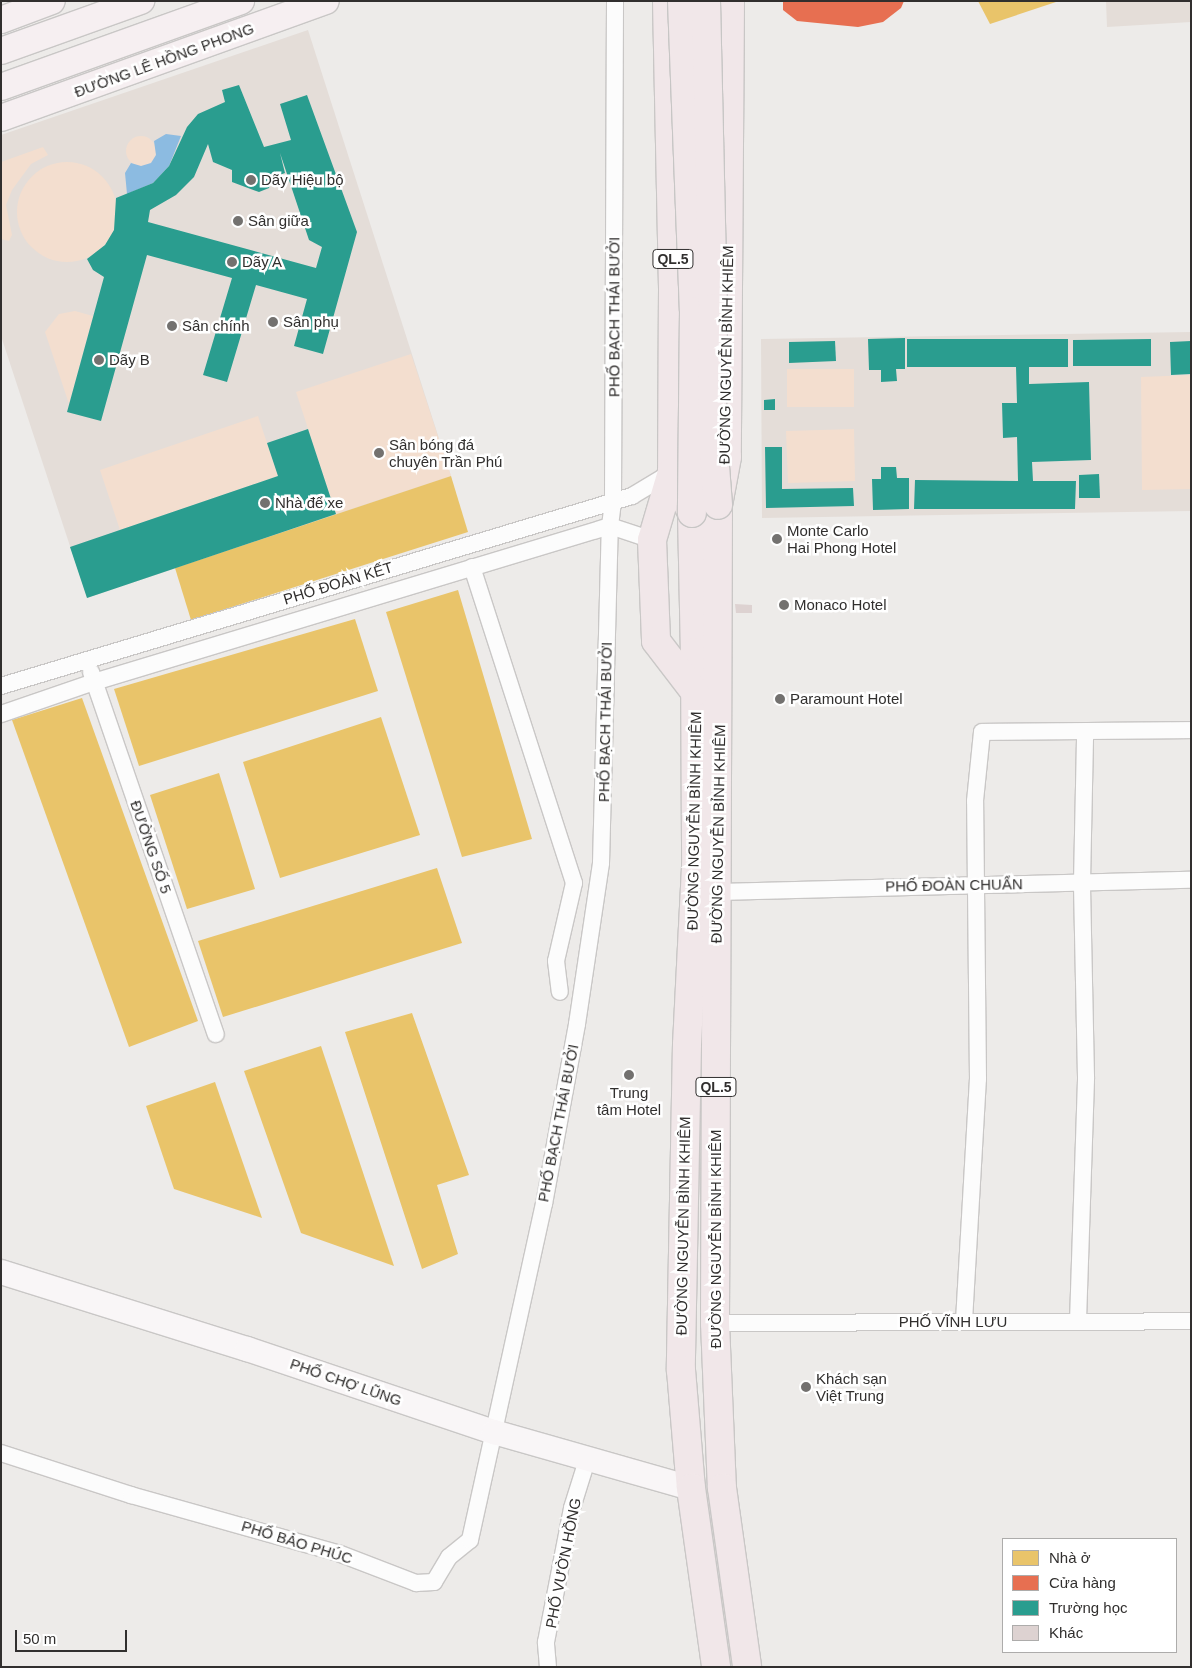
<!DOCTYPE html>
<html>
<head>
<meta charset="utf-8">
<style>
  body { margin:0 }
  #map { position:relative; width:1192px; height:1668px; overflow:hidden; background:#edebe9; font-family:Helvetica,sans-serif }
  div>[style] { position:absolute }
  .built>* { inset:0; background:#e4ddd8 }
  .green>* { inset:0; background:#f3decf }
  .round { border-radius:50% }
  .water>* { inset:0; background:#8cbbe1 }
  .homes>* { inset:0; background:#e9c46a }
  .shops>* { inset:0; background:#e76f51 }
  .schools>* { inset:0; background:#2a9d8f }
  .building>* { inset:0; background:#ddd2d1 }
  .roads { filter:drop-shadow(1px 0 #c9c7c6) drop-shadow(-1px 0 #c9c7c6) drop-shadow(0 1px #c9c7c6) drop-shadow(0 -1px #c9c7c6) }
  .street>* { height:16px; margin:-8px; padding:0 8px; transform-origin:8px; border-radius:8px; background:#fcfcfc }
  .secondary>* { height:24px; margin:-12px; padding:0 12px; transform-origin:12px; border-radius:12px; background:#f9f6f7 }
  .primary>* { height:26px; margin:-13px; padding:0 13px; transform-origin:13px; border-radius:13px; background:#f6eff1 }
  .highway>* { height:28px; margin:-14px; padding:0 14px; transform-origin:14px; border-radius:14px; background:#f1e7e9 }
  .bridges { filter:drop-shadow(1px 0 #c7c6c5) drop-shadow(-1px 0 #c7c6c5) drop-shadow(0 1px #c7c6c5) drop-shadow(0 -1px #c7c6c5) }
  .highway-bridge>* { height:28px; margin:-14px; padding:0 14px; transform-origin:14px; border-radius:14px; background:#f1e7e9 }
  .dots>* { width:14px; height:14px; translate:-50% -50%; box-sizing:border-box; border:2px solid #fff; border-radius:50% }
  span { translate:-50% -50%; white-space:nowrap; text-align:center; line-height:1.15; -webkit-text-stroke:5px #fff; paint-order:stroke }
  .shield-label span { padding:1px 4px; background:#fff; border:1px solid; border-radius:4px; -webkit-text-stroke-width:0 }
  .shield-label { font-size:14px; color:#312f2e; font-weight:700 }
  .street-label { font-size:15px; color:#312f2e }
  .poi-label { font-size:15px; color:#312f2e }
  .left { translate:0 -50%; text-align:left }
  .frame { position:absolute; inset:0; border:2px solid #312f2e; pointer-events:none }
  .legend { position:absolute; left:1002px; top:1538px; width:175px; height:115px; box-sizing:border-box; background:#fff; border:1px solid #adacab; margin:0; padding:6px 9px; list-style:none; font-size:15px; color:#312f2e }
  .legend li { display:flex; align-items:center; gap:10px; height:25px }
  .legend b { width:25px; border:1px solid #adacab }
  .scale { position:absolute; left:15px; top:1630px; width:112px; height:22px; box-sizing:border-box; border:2px solid #312f2e; border-top:0; padding-left:6px; font-size:15px; line-height:18px; white-space:nowrap; color:#312f2e; -webkit-text-stroke:4px #fff; paint-order:stroke }
</style>
</head>
<body>
<div id="map">
  <div class="built">
    <i style="clip-path:polygon(1106px 1px,1191px 1px,1191px 22px,1107px 27px)"></i>
    <i style="clip-path:polygon(308px 30px,451px 476px,87px 598px,1px 336px,1px 135px)"></i>
    <i style="clip-path:polygon(1191px 332px,1191px 511px,762px 518px,761px 339px)"></i>
  </div>
  <div class="green">
    <i class="round" style="left:126px;top:136px;width:30px;height:30px"></i>
    <i style="clip-path:polygon(43px 147px,48px 155px,31px 164px,12px 190px,6px 205px,12px 235px,9px 241px,1px 239px,1px 162px)"></i>
    <i class="round" style="left:17px;top:162px;width:100px;height:100px"></i>
    <i style="clip-path:polygon(75px 311px,93px 316px,69px 404px,45px 332px,59px 314px)"></i>
    <i style="clip-path:polygon(411px 354px,451px 476px,336px 514px,296px 392px)"></i>
    <i style="clip-path:polygon(787px 369px,854px 369px,854px 407px,787px 407px)"></i>
    <i style="clip-path:polygon(1191px 375px,1191px 489px,1142px 490px,1141px 377px)"></i>
    <i style="clip-path:polygon(258px 416px,278px 476px,120px 530px,100px 470px)"></i>
    <i style="clip-path:polygon(854px 429px,855px 481px,788px 483px,786px 431px)"></i>
  </div>
  <div class="water">
    <i style="clip-path:polygon(166px 134px,181px 136px,169px 166px,153px 183px,127px 194px,125px 173px,131px 163px,141px 166px,151px 163px,156px 155px,154px 141px)"></i>
  </div>
  <div class="homes">
    <i style="clip-path:polygon(978px 1px,1056px 1px,1056px 2px,990px 24px)"></i>
    <i style="clip-path:polygon(451px 476px,468px 532px,191px 620px,175px 568px)"></i>
    <i style="clip-path:polygon(458px 590px,532px 839px,462px 857px,386px 612px)"></i>
    <i style="clip-path:polygon(355px 619px,378px 691px,139px 766px,114px 689px)"></i>
    <i style="clip-path:polygon(82px 698px,198px 1021px,129px 1047px,12px 720px)"></i>
    <i style="clip-path:polygon(381px 717px,420px 835px,280px 878px,243px 762px)"></i>
    <i style="clip-path:polygon(219px 773px,255px 889px,187px 909px,150px 795px)"></i>
    <i style="clip-path:polygon(437px 868px,462px 943px,223px 1017px,198px 941px)"></i>
    <i style="clip-path:polygon(412px 1013px,469px 1175px,437px 1185px,458px 1254px,422px 1269px,345px 1032px)"></i>
    <i style="clip-path:polygon(321px 1046px,394px 1266px,301px 1233px,244px 1071px)"></i>
    <i style="clip-path:polygon(215px 1082px,262px 1218px,174px 1189px,146px 1106px)"></i>
  </div>
  <div class="shops">
    <i style="clip-path:polygon(783px 1px,904px 1px,901px 8px,883px 22px,858px 27px,797px 21px,783px 10px)"></i>
  </div>
  <div class="schools">
    <i style="clip-path:polygon(evenodd,239px 85px,264px 147px,291px 140px,280px 104px,307px 95px,357px 232px,323px 354px,294px 346px,307px 299px,256px 285px,227px 382px,203px 375px,232px 278px,147px 255px,101px 421px,67px 412px,104px 277px,93px 270px,87px 259px,105px 245px,114px 230px,116px 198px,153px 183px,169px 166px,187px 127px,198px 114px,225px 102px,222px 90px,239px 85px,208px 144px,213px 162px,232px 170px,232px 182px,259px 192px,269px 188px,272px 178px,285px 173px,280px 153px,309px 240px,322px 247px,316px 268px,148px 222px,150px 210px,176px 195px,194px 177px,208px 144px)"></i>
    <i style="clip-path:polygon(905px 338px,905px 369px,896px 369px,897px 381px,881px 382px,881px 370px,869px 370px,868px 339px)"></i>
    <i style="clip-path:polygon(907px 339px,1068px 339px,1068px 367px,1029px 367px,1029px 384px,1089px 382px,1091px 460px,1032px 462px,1033px 481px,1076px 481px,1075px 509px,914px 509px,915px 480px,1018px 481px,1017px 437px,1003px 438px,1002px 403px,1017px 403px,1016px 367px,907px 367px)"></i>
    <i style="clip-path:polygon(1151px 339px,1151px 366px,1073px 366px,1073px 340px)"></i>
    <i style="clip-path:polygon(835px 341px,836px 361px,789px 363px,789px 342px)"></i>
    <i style="clip-path:polygon(1191px 341px,1191px 374px,1171px 375px,1170px 342px)"></i>
    <i style="clip-path:polygon(775px 399px,775px 410px,764px 410px,764px 400px)"></i>
    <i style="clip-path:polygon(308px 429px,336px 514px,87px 598px,70px 547px,278px 476px,267px 443px)"></i>
    <i style="clip-path:polygon(765px 447px,782px 447px,782px 489px,853px 488px,854px 506px,766px 508px)"></i>
    <i style="clip-path:polygon(881px 467px,896px 467px,897px 478px,909px 478px,909px 509px,873px 510px,872px 479px,881px 479px)"></i>
    <i style="clip-path:polygon(1099px 474px,1100px 498px,1079px 498px,1079px 475px)"></i>
  </div>
  <div class="building">
    <i style="clip-path:polygon(735px 604px,752px 605px,752px 613px,736px 613px)"></i>
  </div>
  <div class="roads">
    <div class="street">
      <i style="left:472px;top:567px;width:332px;rotate:72.1deg"></i>
      <i style="left:574px;top:883px;width:80px;rotate:103deg"></i>
      <i style="left:556px;top:961px;width:31px;rotate:83deg"></i>
      <i style="left:91px;top:672px;width:383px;rotate:71deg"></i>
      <i style="left:1px;top:686px;width:659px;rotate:-16.76deg"></i>
      <i style="left:632px;top:496px;width:47px;rotate:-31deg"></i>
      <i style="left:1px;top:714px;width:98px;rotate:-19deg"></i>
      <i style="left:94px;top:682px;width:539px;rotate:-16.82deg"></i>
      <i style="left:610px;top:526px;width:44px;rotate:18.4deg"></i>
      <i style="left:717px;top:892px;width:474px;rotate:-1.5deg"></i>
      <i style="left:964px;top:1321px;width:242px;rotate:-86.7deg"></i>
      <i style="left:978px;top:1079px;width:278px;rotate:-90.6deg"></i>
      <i style="left:975px;top:801px;width:69px;rotate:-84.2deg"></i>
      <i style="left:982px;top:732px;width:209px;rotate:-0.5deg"></i>
      <i style="left:1078px;top:1321px;width:244px;rotate:-88.1deg"></i>
      <i style="left:1086px;top:1077px;width:195px;rotate:-91.2deg"></i>
      <i style="left:1082px;top:882px;width:149px;rotate:-88.8deg"></i>
      <i style="left:715px;top:1323px;width:476px;rotate:-0.2deg"></i>
      <i style="left:1px;top:1453px;width:137px;rotate:17.9deg"></i>
      <i style="left:131px;top:1495px;width:215px;rotate:15.7deg"></i>
      <i style="left:338px;top:1553px;width:84px;rotate:21deg"></i>
      <i style="left:416px;top:1583px;width:18px;rotate:-3deg"></i>
      <i style="left:434px;top:1582px;width:29px;rotate:-59deg"></i>
      <i style="left:449px;top:1557px;width:27px;rotate:-39deg"></i>
      <i style="left:470px;top:1540px;width:344px;rotate:-77.6deg"></i>
      <i style="left:544px;top:1204px;width:183px;rotate:-79.6deg"></i>
      <i style="left:577px;top:1024px;width:163px;rotate:-81.5deg"></i>
      <i style="left:601px;top:863px;width:337px;rotate:-88.5deg"></i>
      <i style="left:610px;top:526px;width:25px;rotate:-83deg"></i>
      <i style="left:613px;top:501px;width:500px;rotate:-89.77deg"></i>
      <i style="left:548px;top:1667px;width:25px;rotate:-95deg"></i>
      <i style="left:546px;top:1642px;width:136px;rotate:-79deg"></i>
      <i style="left:572px;top:1508px;width:50px;rotate:-72.6deg"></i>
    </div>
    <div class="secondary">
      <i style="left:1px;top:1272px;width:258px;rotate:17.4deg"></i>
      <i style="left:247px;top:1349px;width:261px;rotate:18.6deg"></i>
      <i style="left:494px;top:1432px;width:205px;rotate:15.9deg"></i>
    </div>
    <div class="primary">
      <i style="left:1px;top:20px;width:54px;rotate:-20.4deg"></i>
      <i style="left:1px;top:51px;width:149px;rotate:-19.7deg"></i>
      <i style="left:1px;top:87px;width:255px;rotate:-19.7deg"></i>
      <i style="left:1px;top:118px;width:345px;rotate:-19.8deg"></i>
    </div>
    <div class="highway">
      <i style="left:667px;top:1px;width:289px;rotate:88.8deg"></i>
      <i style="left:673px;top:290px;width:182px;rotate:90.3deg"></i>
      <i style="left:672px;top:472px;width:46px;rotate:64deg"></i>
      <i style="left:692px;top:513px;width:139px;rotate:88.8deg"></i>
      <i style="left:695px;top:652px;width:215px;rotate:89.7deg"></i>
      <i style="left:696px;top:867px;width:177px;rotate:92.9deg"></i>
      <i style="left:687px;top:1044px;width:326px;rotate:91.1deg"></i>
      <i style="left:681px;top:1370px;width:118px;rotate:85.2deg"></i>
      <i style="left:691px;top:1488px;width:181px;rotate:82deg"></i>
      <i style="left:730px;top:1px;width:456px;rotate:90.4deg"></i>
      <i style="left:727px;top:457px;width:49px;rotate:100.6deg"></i>
      <i style="left:718px;top:505px;width:818px;rotate:90.21deg"></i>
      <i style="left:715px;top:1323px;width:165px;rotate:87.6deg"></i>
      <i style="left:722px;top:1488px;width:181px;rotate:82deg"></i>
      <i style="left:672px;top:472px;width:71px;rotate:106.4deg"></i>
      <i style="left:652px;top:540px;width:101px;rotate:87.7deg"></i>
      <i style="left:656px;top:641px;width:64px;rotate:52.6deg"></i>
    </div>
  </div>
  <div class="bridges">
    <div class="highway-bridge">
      <i style="left:682px;top:1px;width:310px;rotate:87.8deg"></i>
      <i style="left:694px;top:311px;width:202px;rotate:90.6deg"></i>
      <i style="left:706px;top:1px;width:307px;rotate:88.7deg"></i>
      <i style="left:713px;top:308px;width:120px;rotate:90.5deg"></i>
      <i style="left:712px;top:428px;width:77px;rotate:85.5deg"></i>
    </div>
  </div>
  <div class="dots">
    <i style="left:251px;top:180px;background:#73716f"></i>
    <i style="left:238px;top:221px;background:#73716f"></i>
    <i style="left:232px;top:262px;background:#73716f"></i>
    <i style="left:273px;top:322px;background:#73716f"></i>
    <i style="left:172px;top:326px;background:#73716f"></i>
    <i style="left:99px;top:360px;background:#73716f"></i>
    <i style="left:379px;top:453px;background:#73716f"></i>
    <i style="left:265px;top:503px;background:#73716f"></i>
    <i style="left:777px;top:539px;background:#73716f"></i>
    <i style="left:784px;top:605px;background:#73716f"></i>
    <i style="left:780px;top:699px;background:#73716f"></i>
    <i style="left:629px;top:1075px;background:#73716f"></i>
    <i style="left:806px;top:1387px;background:#73716f"></i>
  </div>
  <div class="shield-label">
    <span style="left:673px;top:259px">QL.5</span>
    <span style="left:716px;top:1087px">QL.5</span>
  </div>
  <div class="street-label">
    <span style="left:164px;top:60px;rotate:-20deg">ĐƯỜNG LÊ HỒNG PHONG</span>
    <span style="left:614px;top:317px;rotate:-90deg">PHỐ BẠCH THÁI BƯỞI</span>
    <span style="left:726px;top:355px;rotate:-89deg">ĐƯỜNG NGUYỄN BỈNH KHIÊM</span>
    <span style="left:338px;top:583px;rotate:-17deg">PHỐ ĐOÀN KẾT</span>
    <span style="left:605px;top:722px;rotate:-89deg">PHỐ BẠCH THÁI BƯỞI</span>
    <span style="left:694px;top:821px;rotate:-89deg">ĐƯỜNG NGUYỄN BÌNH KHIÊM</span>
    <span style="left:718px;top:834px;rotate:-89deg">ĐƯỜNG NGUYỄN BỈNH KHIÊM</span>
    <span style="left:151px;top:847px;rotate:71deg">ĐƯỜNG SỐ 5</span>
    <span style="left:954px;top:885px;rotate:-1deg">PHỐ ĐOÀN CHUẨN</span>
    <span style="left:558px;top:1123px;rotate:-79deg">PHỐ BẠCH THÁI BƯỞI</span>
    <span style="left:683px;top:1226px;rotate:-89deg">ĐƯỜNG NGUYỄN BÌNH KHIÊM</span>
    <span style="left:716px;top:1239px;rotate:-90deg">ĐƯỜNG NGUYỄN BỈNH KHIÊM</span>
    <span style="left:953px;top:1322px">PHỐ VĨNH LƯU</span>
    <span style="left:346px;top:1382px;rotate:19deg">PHỐ CHỢ LŨNG</span>
    <span style="left:297px;top:1542px;rotate:17deg">PHỐ BẢO PHÚC</span>
    <span style="left:563px;top:1563px;rotate:-79deg">PHỐ VƯỜN HỒNG</span>
  </div>
  <div class="poi-label">
    <span class="left" style="left:261px;top:180px">Dãy Hiệu bộ</span>
    <span class="left" style="left:248px;top:221px">Sân giữa</span>
    <span class="left" style="left:242px;top:262px">Dãy A</span>
    <span class="left" style="left:283px;top:322px">Sân phụ</span>
    <span class="left" style="left:182px;top:326px">Sân chính</span>
    <span class="left" style="left:109px;top:360px">Dãy B</span>
    <span class="left" style="left:389px;top:453px">Sân bóng đá<br>chuyên Trần Phú</span>
    <span class="left" style="left:275px;top:503px">Nhà để xe</span>
    <span class="left" style="left:787px;top:539px">Monte Carlo<br>Hai Phong Hotel</span>
    <span class="left" style="left:794px;top:605px">Monaco Hotel</span>
    <span class="left" style="left:790px;top:699px">Paramount Hotel</span>
    <span style="left:629px;top:1101px">Trung<br>tâm Hotel</span>
    <span class="left" style="left:816px;top:1387px">Khách sạn<br>Việt Trung</span>
  </div>
  <div class="frame"></div>
  <ul class="legend">
  <li><b style="height:14px;background:#e9c46a"></b>Nhà ở</li>
  <li><b style="height:14px;background:#e76f51"></b>Cửa hàng</li>
  <li><b style="height:14px;background:#2a9d8f"></b>Trường học</li>
  <li><b style="height:14px;background:#ddd2d1"></b>Khác</li>
  </ul>
  <div class="scale">50 m</div>
</div>
</body>
</html>
